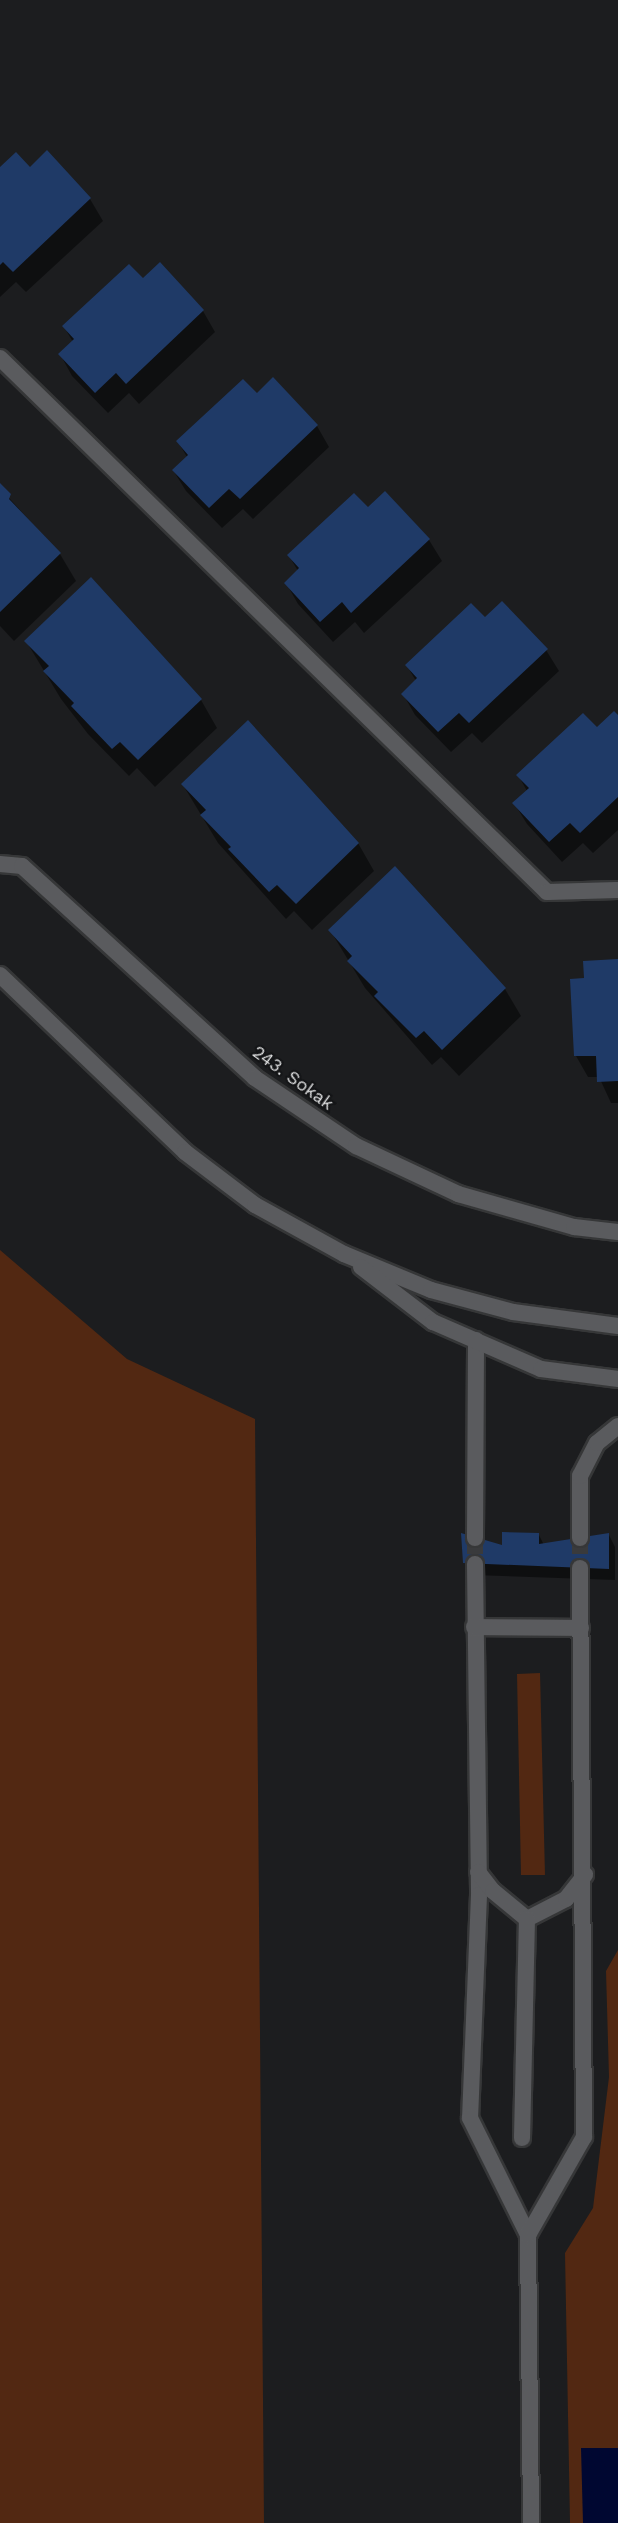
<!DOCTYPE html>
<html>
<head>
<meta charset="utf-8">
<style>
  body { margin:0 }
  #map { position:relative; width:618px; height:2523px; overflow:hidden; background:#1c1d1f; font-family:"Work Sans",sans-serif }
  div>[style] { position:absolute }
  .green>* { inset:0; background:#522812 }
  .water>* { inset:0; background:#000731 }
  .shadow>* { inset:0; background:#0007 }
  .building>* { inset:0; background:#1f3a67 }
  .minor-tunnel>* { height:16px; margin-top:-8px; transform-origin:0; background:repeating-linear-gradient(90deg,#393a3c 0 16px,transparent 0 24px) }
  .roads { filter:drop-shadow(2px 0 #363738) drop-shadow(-2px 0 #363738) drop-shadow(0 2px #363738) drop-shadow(0 -2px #363738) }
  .minor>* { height:16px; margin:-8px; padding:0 8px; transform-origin:8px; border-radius:8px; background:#5a5b5e }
  .tertiary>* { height:16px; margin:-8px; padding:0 8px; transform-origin:8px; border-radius:8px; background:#5a5b5e }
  span { translate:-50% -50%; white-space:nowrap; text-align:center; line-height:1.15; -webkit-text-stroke:4.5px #131416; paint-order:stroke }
  .street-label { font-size:18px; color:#dedfe0 }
</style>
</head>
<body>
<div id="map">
  <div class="green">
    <i style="clip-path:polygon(0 1250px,127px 1359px,255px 1419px,264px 2523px,0 2523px)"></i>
    <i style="clip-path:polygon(540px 1673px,545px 1875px,521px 1875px,517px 1674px)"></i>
    <i style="clip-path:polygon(618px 1950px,618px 2523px,570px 2523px,565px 2253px,593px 2208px,609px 2077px,606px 1971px)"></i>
  </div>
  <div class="water">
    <i style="clip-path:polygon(581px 2448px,618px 2448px,618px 2523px,583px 2523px)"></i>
  </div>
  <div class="shadow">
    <i style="clip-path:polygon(47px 152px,90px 199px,103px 221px,26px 292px,16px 282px,0 297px,0 169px,30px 169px)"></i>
    <i style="clip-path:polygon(142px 280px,203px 311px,215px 332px,139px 404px,129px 393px,108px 413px,72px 376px,60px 354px,73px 342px,64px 327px)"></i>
    <i style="clip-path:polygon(257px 395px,317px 426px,329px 447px,253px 519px,243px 509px,222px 528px,186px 491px,173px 470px,187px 457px,178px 442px)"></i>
    <i style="clip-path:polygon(0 488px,60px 554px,76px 581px,14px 641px,0 626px)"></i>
    <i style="clip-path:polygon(368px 509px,429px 540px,442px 561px,364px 633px,355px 622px,333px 642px,298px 604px,286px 583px,298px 571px,289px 556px)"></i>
    <i style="clip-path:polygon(91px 579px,201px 700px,217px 728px,155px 787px,137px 768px,129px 776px,88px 734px,61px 699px,26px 641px)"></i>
    <i style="clip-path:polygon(485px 619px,546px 650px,559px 671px,482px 743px,472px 733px,451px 752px,415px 715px,403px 694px,416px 681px,407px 666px)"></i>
    <i style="clip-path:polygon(618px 718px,618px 830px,593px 853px,583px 843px,562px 862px,527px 824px,514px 803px,527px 791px,518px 775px)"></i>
    <i style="clip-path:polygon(183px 785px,358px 843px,374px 871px,312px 930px,294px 911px,286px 919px,218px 843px)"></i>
    <i style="clip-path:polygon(330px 930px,505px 989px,521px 1016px,459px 1076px,441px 1057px,432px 1065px,365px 988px)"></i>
    <i style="clip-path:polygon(618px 960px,618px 1103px,611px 1103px,599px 1077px,588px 1077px,576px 1056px,572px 980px,586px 980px)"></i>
    <i style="clip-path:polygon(539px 1535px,544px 1545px,609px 1535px,615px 1547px,615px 1580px,472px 1575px,465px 1563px)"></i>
  </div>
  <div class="building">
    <i style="clip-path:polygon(47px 150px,91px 198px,13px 272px,3px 262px,0 265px,0 167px,16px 152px,30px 167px)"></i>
    <i style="clip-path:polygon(160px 262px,204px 310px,126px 384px,116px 373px,95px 393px,58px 354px,74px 339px,62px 326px,129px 264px,143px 278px)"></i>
    <i style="clip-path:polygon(273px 377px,318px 425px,240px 499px,229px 489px,209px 508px,172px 470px,188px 455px,176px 441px,243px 379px,257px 393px)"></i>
    <i style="clip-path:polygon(0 483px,11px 494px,9px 499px,61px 553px,0 612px)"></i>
    <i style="clip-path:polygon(385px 491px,430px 539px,351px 613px,342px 602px,320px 622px,284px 583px,299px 568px,287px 555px,354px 493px,368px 507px)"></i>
    <i style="clip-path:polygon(91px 577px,202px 699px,138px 760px,120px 742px,112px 749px,71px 706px,74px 703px,43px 671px,49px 666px,24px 641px)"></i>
    <i style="clip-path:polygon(502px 601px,548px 649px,469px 723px,459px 713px,438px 732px,401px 694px,417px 678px,405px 665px,471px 603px,485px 617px)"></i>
    <i style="clip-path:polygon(614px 711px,618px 715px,618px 797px,580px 833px,570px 823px,549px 842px,512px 803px,529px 788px,516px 775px,583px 713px,597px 727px)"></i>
    <i style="clip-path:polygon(248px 720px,359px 843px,296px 904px,277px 885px,269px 892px,228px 849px,231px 847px,200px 815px,206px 810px,181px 784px)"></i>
    <i style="clip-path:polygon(395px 866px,506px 988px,442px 1050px,424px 1031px,416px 1038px,374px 996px,378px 992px,347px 961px,352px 956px,328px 930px)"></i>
    <i style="clip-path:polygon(618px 959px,618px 1081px,597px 1082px,596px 1056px,574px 1056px,570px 979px,584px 978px,583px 961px)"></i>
    <i style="clip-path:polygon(502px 1532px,539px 1533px,539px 1544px,609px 1533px,609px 1569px,463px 1563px,461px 1533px,502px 1545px)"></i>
  </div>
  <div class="minor-tunnel">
    <i style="left:475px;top:1538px;width:26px;rotate:90deg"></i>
    <i style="left:580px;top:1538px;width:30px;rotate:90deg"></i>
  </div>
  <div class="roads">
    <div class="minor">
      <i style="left:0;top:358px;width:764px;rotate:44.31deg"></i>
      <i style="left:547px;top:892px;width:71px;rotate:-1.6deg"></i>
      <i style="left:475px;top:1538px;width:198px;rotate:-89.7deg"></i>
      <i style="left:580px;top:1538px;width:62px;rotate:-90deg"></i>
      <i style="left:580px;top:1476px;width:37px;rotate:-63deg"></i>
      <i style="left:597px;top:1443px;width:27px;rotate:-39deg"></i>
      <i style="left:475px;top:1564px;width:331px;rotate:89.3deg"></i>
      <i style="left:479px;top:1895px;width:223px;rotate:92.3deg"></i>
      <i style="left:470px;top:2118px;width:131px;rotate:63.6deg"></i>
      <i style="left:528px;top:2235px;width:288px;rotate:89.4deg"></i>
      <i style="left:474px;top:1627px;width:107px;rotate:0.5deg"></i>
      <i style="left:478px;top:1872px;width:24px;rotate:52deg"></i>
      <i style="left:493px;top:1891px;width:44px;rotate:39.5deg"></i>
      <i style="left:527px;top:1919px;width:44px;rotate:-27.1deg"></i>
      <i style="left:566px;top:1899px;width:31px;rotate:-52deg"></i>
      <i style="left:522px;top:2138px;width:219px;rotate:-88.7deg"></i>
      <i style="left:528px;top:2235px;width:113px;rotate:-60.3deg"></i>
      <i style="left:584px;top:2137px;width:569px;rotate:-90.4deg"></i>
    </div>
    <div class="tertiary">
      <i style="left:0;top:864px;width:22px;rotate:5deg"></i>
      <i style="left:22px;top:866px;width:315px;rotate:42.3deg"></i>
      <i style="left:255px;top:1078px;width:122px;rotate:34deg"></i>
      <i style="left:356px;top:1146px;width:113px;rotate:25.2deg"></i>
      <i style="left:458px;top:1194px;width:121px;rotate:15.9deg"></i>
      <i style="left:574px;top:1227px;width:44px;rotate:6.5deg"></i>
      <i style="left:0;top:975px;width:256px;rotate:43.7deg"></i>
      <i style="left:185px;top:1152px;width:88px;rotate:37.1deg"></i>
      <i style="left:255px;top:1205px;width:102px;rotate:28.8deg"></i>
      <i style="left:344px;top:1254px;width:94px;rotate:22.5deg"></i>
      <i style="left:431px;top:1290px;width:85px;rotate:15deg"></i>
      <i style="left:513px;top:1312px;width:106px;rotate:7.6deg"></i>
      <i style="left:361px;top:1267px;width:91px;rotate:37.4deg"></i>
      <i style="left:433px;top:1322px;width:118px;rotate:23.5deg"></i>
      <i style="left:541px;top:1369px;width:78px;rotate:7.4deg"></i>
    </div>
  </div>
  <div class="street-label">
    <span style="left:293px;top:1078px;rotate:36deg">243. Sokak</span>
  </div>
</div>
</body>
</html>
